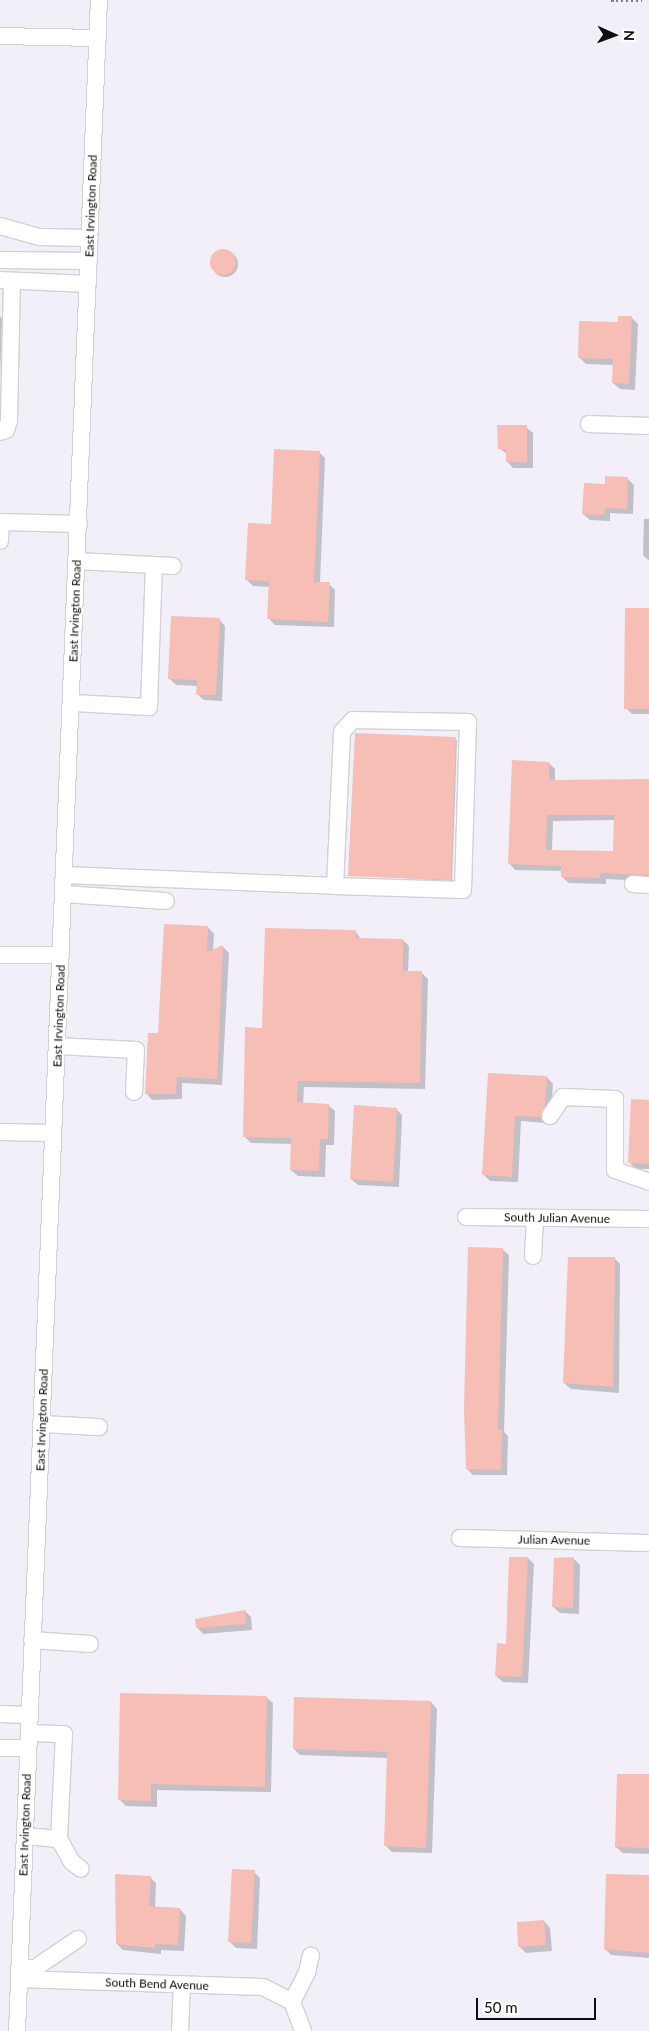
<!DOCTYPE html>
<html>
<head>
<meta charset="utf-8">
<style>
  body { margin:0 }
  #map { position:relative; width:649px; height:2031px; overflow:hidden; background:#fcfbfe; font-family:Lato,sans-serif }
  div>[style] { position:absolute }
  .built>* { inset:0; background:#f3eff9 }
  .shadow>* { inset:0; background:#0003 }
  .round { border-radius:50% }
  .building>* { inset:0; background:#f6beb5 }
  .path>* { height:3px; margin-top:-1.5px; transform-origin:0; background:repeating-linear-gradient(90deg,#828284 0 2.5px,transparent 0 5px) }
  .roads { filter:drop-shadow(1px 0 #d2d1d4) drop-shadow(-1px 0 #d2d1d4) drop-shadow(0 1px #d2d1d4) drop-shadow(0 -1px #d2d1d4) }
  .minor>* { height:16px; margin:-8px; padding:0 8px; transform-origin:8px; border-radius:8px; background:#fff }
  span { translate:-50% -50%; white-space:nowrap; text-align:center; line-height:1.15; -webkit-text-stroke:4.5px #fff; paint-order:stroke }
  .street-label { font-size:12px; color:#0f0f10 }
  .north { position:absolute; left:589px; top:10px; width:50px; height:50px; -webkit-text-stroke:4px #fff; paint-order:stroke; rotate:92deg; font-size:14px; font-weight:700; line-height:20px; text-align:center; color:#0f0f10 }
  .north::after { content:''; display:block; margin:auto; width:18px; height:22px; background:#0f0f10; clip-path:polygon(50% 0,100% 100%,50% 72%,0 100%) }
  .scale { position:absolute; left:476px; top:1998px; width:120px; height:22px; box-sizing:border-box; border:2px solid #0f0f10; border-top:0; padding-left:6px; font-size:15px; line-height:18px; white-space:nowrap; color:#0f0f10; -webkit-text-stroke:4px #fff; paint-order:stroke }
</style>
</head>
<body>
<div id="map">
  <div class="built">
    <i style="clip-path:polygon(0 0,649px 0,649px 2031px,0 2031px)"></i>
  </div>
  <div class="shadow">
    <i class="round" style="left:212px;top:251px;width:26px;height:26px"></i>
    <i style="clip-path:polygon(0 316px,2px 319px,0 381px)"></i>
    <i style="clip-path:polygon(631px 317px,638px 324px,635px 390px,620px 389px,613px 383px,614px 365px,586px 364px,580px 358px,619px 323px)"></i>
    <i style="clip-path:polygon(526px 427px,533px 433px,533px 468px,513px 468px,507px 461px,507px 454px,499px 448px)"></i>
    <i style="clip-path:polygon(319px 452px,325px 458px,320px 583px,329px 584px,335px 590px,334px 627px,275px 625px,269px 619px,270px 587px,253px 586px,247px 580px,272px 526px)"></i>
    <i style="clip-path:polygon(628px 479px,634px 485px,633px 514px,610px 513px,610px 521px,590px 520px,583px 514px,606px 485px)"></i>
    <i style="clip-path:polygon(644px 519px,649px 519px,649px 561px,643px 555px)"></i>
    <i style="clip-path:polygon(649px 609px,649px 714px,632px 714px,626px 708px)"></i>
    <i style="clip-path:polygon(219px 619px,225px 626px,222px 701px,204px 700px,197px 694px,198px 686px,176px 685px,170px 679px)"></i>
    <i style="clip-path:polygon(355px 736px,457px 740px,452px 881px,349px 875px)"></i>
    <i style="clip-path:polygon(evenodd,549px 763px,555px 769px,555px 781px,649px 781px,649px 881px,606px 879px,606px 884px,569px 883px,562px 877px,563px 871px,515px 870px,509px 863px,549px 763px,615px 820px,614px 852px,552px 851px,553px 821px,615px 820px)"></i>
    <i style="clip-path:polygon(208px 927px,214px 934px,213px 951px,223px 947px,229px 953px,222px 1085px,182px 1083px,182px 1099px,152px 1100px,146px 1093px,159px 1035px)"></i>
    <i style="clip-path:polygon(355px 931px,361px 939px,403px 940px,409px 946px,408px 972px,421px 972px,428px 979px,425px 1089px,304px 1087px,303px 1104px,328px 1105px,335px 1111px,334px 1145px,326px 1145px,325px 1177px,298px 1176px,291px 1170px,292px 1144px,251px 1143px,245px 1137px,264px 1029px)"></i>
    <i style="clip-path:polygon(489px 1074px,547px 1077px,553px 1084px,551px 1112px,546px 1123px,521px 1121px,518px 1182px,490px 1181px,483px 1174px)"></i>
    <i style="clip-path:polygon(649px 1101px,649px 1169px,636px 1169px,629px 1162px)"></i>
    <i style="clip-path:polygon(396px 1109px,402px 1115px,399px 1187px,358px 1185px,351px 1179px)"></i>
    <i style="clip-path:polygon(502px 1249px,509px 1255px,504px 1432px,508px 1436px,507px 1475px,473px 1475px,467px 1469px)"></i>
    <i style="clip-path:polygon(614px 1258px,620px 1264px,619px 1393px,571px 1389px,564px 1383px)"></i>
    <i style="clip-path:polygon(528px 1558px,534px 1564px,528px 1683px,503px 1682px,496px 1676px,507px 1645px)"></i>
    <i style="clip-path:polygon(574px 1559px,580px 1565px,579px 1614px,560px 1613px,553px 1607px)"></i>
    <i style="clip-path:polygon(245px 1611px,251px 1617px,252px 1630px,203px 1634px,197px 1627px)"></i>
    <i style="clip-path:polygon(266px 1697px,273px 1703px,271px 1792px,157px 1790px,157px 1807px,126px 1806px,120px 1800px)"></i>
    <i style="clip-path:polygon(431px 1702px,437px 1709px,432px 1853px,392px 1852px,386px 1846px,388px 1758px,300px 1755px,294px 1749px)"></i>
    <i style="clip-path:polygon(649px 1775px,649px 1854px,623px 1853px,616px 1847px)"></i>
    <i style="clip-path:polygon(254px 1872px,260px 1878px,257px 1949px,236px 1948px,230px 1942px)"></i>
    <i style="clip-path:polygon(649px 1876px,649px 1958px,611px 1955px,605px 1949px)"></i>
    <i style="clip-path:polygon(150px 1877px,156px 1883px,155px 1908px,180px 1909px,186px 1916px,184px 1951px,161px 1950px,161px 1954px,123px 1950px,117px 1944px)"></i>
    <i style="clip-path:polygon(544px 1921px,550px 1928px,552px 1951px,526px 1953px,520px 1947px)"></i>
  </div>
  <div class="building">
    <i class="round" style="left:210px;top:249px;width:26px;height:26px"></i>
    <i style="clip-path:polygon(618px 316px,632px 316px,629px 384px,612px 383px,613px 359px,578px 358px,579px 321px,618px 322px)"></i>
    <i style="clip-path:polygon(497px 425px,527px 425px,527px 462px,506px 462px,506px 449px,498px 449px)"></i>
    <i style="clip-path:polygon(274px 449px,320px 451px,314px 582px,330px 582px,328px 622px,267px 619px,269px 581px,245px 580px,248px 523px,271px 524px)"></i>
    <i style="clip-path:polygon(605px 476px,628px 477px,627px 509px,605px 508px,604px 515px,582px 514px,584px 483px,605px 484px)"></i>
    <i style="clip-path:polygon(625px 608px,649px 608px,649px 709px,624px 709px)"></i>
    <i style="clip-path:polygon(171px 616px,220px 618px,216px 695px,196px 695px,197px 680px,168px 679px)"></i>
    <i style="clip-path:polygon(355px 733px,456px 737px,451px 880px,348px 876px)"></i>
    <i style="clip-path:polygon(evenodd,512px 760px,549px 762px,549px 780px,649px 779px,649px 875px,600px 873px,600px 878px,561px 877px,561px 866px,508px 864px,512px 760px,547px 815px,614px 815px,613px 851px,546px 850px,547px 815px)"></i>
    <i style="clip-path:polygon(164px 924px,208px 926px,207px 952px,223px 945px,217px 1079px,177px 1077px,176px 1094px,145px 1094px,148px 1033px,158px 1033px)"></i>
    <i style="clip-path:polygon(265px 928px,356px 930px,355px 938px,403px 939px,403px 971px,422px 971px,420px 1083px,298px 1081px,297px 1102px,329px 1104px,328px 1139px,320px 1139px,319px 1171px,290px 1170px,291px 1138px,243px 1137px,245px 1027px,262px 1028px)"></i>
    <i style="clip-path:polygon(488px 1073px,547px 1076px,545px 1105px,540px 1117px,515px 1116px,512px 1177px,482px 1175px)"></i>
    <i style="clip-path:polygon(631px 1099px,649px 1100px,649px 1164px,628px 1163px)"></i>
    <i style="clip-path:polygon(354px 1105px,397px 1108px,393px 1182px,350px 1179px)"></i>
    <i style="clip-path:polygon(468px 1247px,503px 1248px,498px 1429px,502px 1429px,501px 1470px,466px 1469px,464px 1409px)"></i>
    <i style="clip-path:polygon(568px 1257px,615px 1257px,613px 1387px,563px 1383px)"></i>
    <i style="clip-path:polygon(509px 1557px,528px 1557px,522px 1677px,495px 1676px,497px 1643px,506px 1644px)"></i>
    <i style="clip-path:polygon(574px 1557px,573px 1608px,552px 1607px,554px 1558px)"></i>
    <i style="clip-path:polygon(245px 1610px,246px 1624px,196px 1628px,195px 1619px)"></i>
    <i style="clip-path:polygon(120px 1693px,267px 1696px,265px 1787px,151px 1784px,151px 1801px,118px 1800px)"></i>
    <i style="clip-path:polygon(294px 1697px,431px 1701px,426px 1848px,384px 1846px,387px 1752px,293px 1749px)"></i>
    <i style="clip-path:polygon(617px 1774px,649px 1774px,649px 1848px,615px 1847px)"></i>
    <i style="clip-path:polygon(232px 1869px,255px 1870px,251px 1943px,228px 1942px)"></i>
    <i style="clip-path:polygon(115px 1874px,151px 1876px,149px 1906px,180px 1908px,178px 1945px,155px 1944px,155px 1948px,116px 1944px)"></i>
    <i style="clip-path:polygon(606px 1874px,649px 1875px,649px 1953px,604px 1949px)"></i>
    <i style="clip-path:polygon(544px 1920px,546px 1945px,518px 1947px,517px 1922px)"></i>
  </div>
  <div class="path">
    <i style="left:611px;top:0;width:31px"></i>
  </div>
  <div class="roads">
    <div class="minor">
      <i style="left:0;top:36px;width:98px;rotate:1.2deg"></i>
      <i style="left:0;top:226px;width:41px;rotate:15.8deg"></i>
      <i style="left:39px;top:237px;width:51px;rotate:1.1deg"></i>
      <i style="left:0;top:260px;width:89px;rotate:0.6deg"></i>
      <i style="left:0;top:280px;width:88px;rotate:2.6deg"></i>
      <i style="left:589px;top:424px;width:60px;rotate:1.9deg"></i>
      <i style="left:0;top:432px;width:6px;rotate:-18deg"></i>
      <i style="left:6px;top:430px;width:9px;rotate:-72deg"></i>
      <i style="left:9px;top:421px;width:139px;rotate:-88.8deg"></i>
      <i style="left:0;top:541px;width:19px;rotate:-87deg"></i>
      <i style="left:1px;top:522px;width:78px;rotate:1.5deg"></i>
      <i style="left:77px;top:561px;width:96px;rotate:3deg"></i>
      <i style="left:72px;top:703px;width:77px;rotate:3deg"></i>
      <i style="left:149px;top:707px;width:141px;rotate:-88deg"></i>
      <i style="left:64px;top:875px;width:271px;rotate:2.3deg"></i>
      <i style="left:335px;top:886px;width:128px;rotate:1.8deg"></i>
      <i style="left:463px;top:890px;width:168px;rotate:-88.3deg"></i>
      <i style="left:468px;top:722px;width:115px;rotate:-179deg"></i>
      <i style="left:353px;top:720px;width:16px;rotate:133deg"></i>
      <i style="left:342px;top:732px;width:154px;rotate:92.6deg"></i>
      <i style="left:633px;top:884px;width:16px;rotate:4deg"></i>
      <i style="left:64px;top:894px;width:102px;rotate:3.9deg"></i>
      <i style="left:0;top:955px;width:61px"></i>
      <i style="left:57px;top:1046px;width:79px;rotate:2.9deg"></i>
      <i style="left:136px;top:1050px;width:42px;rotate:92.7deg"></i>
      <i style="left:550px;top:1116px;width:23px;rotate:-56deg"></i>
      <i style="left:563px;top:1097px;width:52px;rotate:2.2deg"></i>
      <i style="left:615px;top:1099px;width:71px;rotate:90deg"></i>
      <i style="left:615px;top:1170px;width:36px;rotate:19deg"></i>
      <i style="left:0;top:1132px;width:53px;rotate:1.1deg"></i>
      <i style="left:466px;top:1217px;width:183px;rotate:0.6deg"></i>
      <i style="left:533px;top:1256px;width:38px;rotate:-87deg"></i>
      <i style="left:41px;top:1424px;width:58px;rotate:3deg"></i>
      <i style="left:460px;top:1538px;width:189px;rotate:1.5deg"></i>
      <i style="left:32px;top:1640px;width:58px;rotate:3.9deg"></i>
      <i style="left:0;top:1714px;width:29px;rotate:2deg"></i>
      <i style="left:29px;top:1733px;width:35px;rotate:2deg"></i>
      <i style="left:64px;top:1734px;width:105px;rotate:92.7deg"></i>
      <i style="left:0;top:1748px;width:28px"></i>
      <i style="left:25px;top:1836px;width:34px;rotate:5deg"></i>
      <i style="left:59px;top:1839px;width:26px;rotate:61deg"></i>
      <i style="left:72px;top:1862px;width:11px;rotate:38deg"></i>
      <i style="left:19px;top:1968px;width:16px"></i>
      <i style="left:35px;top:1968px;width:52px;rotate:-34deg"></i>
      <i style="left:19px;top:1979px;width:244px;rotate:1.9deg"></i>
      <i style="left:263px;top:1987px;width:33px;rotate:27deg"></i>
      <i style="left:292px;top:2002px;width:34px;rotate:-63deg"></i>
      <i style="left:307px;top:1972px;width:17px;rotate:-77deg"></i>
      <i style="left:292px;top:2002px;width:31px;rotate:69deg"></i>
      <i style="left:17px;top:2031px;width:2033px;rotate:-87.69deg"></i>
      <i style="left:180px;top:2031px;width:47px;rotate:-87.6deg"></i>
    </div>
  </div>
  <div class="street-label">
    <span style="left:91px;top:206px;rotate:-88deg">East Irvington Road</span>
    <span style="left:75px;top:611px;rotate:-88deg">East Irvington Road</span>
    <span style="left:59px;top:1016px;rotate:-88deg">East Irvington Road</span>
    <span style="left:557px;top:1218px;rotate:1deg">South Julian Avenue</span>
    <span style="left:42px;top:1420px;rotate:-88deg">East Irvington Road</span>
    <span style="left:554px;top:1540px;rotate:1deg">Julian Avenue</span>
    <span style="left:25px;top:1825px;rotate:-88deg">East Irvington Road</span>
    <span style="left:157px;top:1984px;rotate:2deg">South Bend Avenue</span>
  </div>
  <div class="north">N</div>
  <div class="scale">50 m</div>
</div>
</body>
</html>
